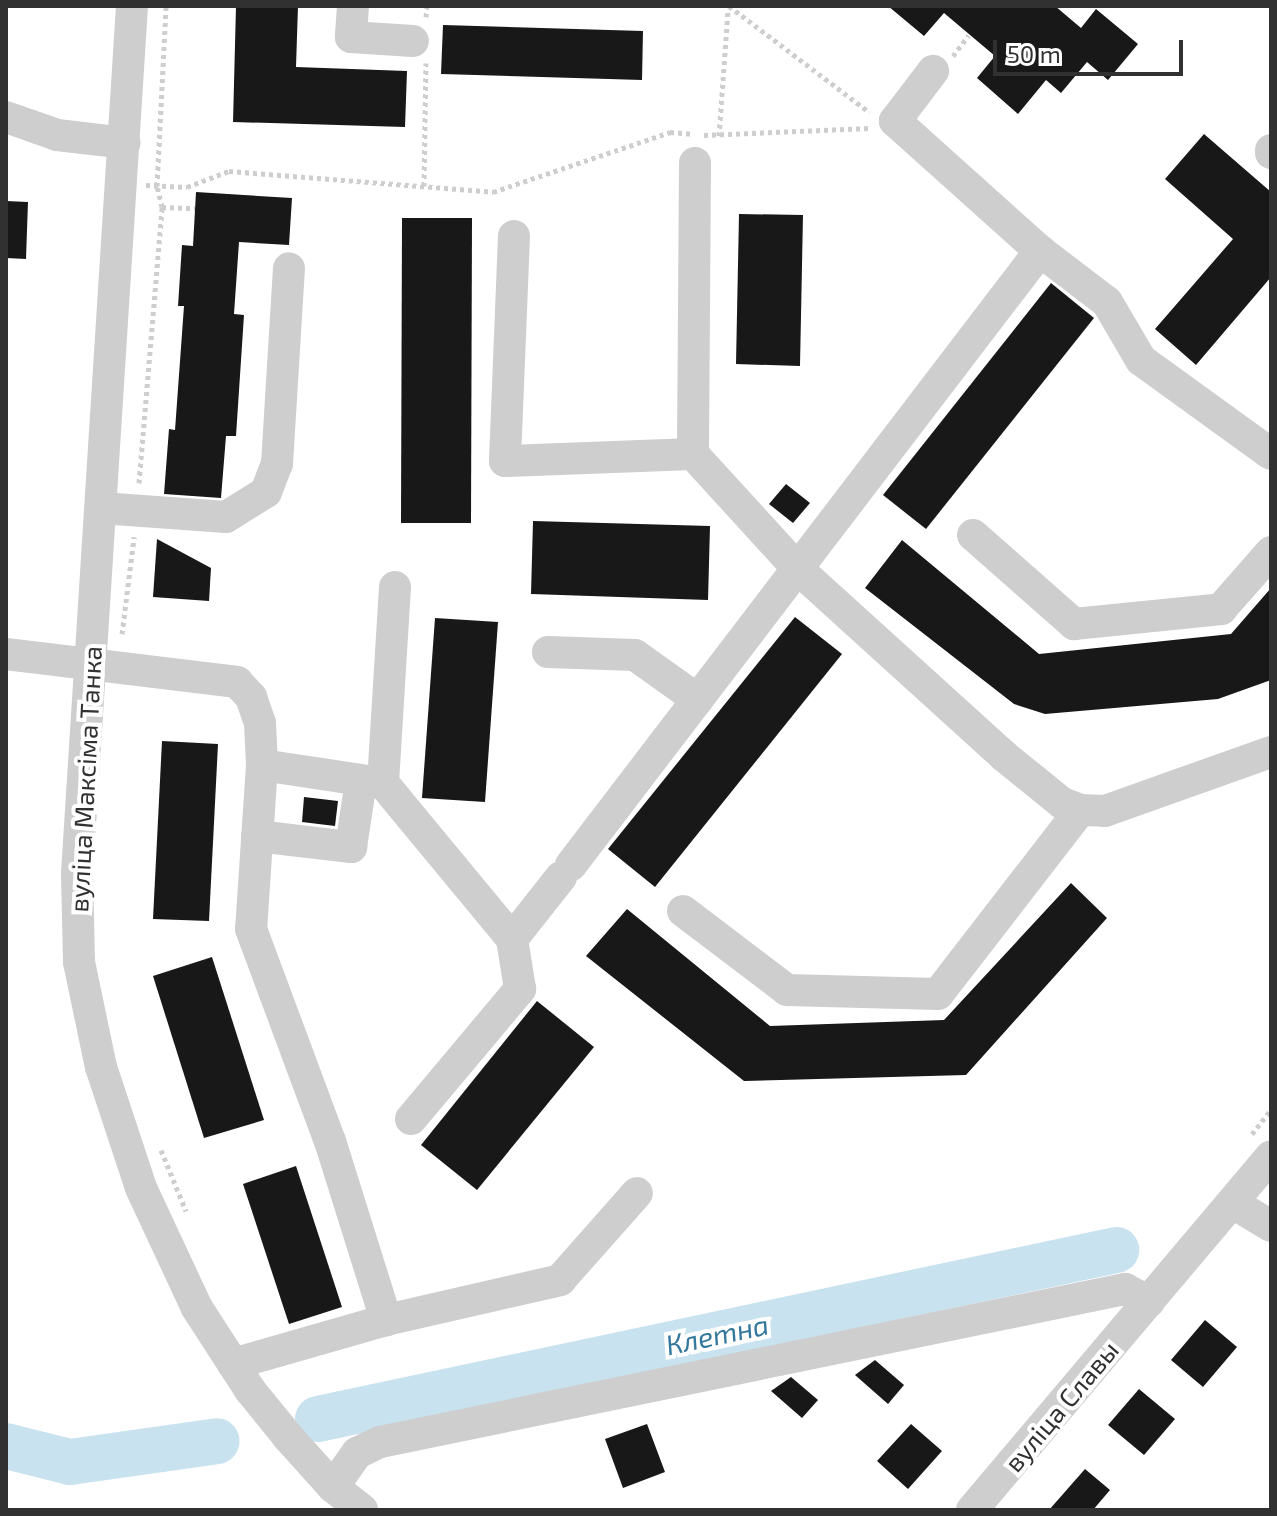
<!DOCTYPE html>
<html>
<head>
<meta charset="utf-8">
<style>
  body { margin:0 }
  #map { position:relative; width:1277px; height:1516px; overflow:hidden; background:#fff; font-family:"Exo 2",sans-serif }
  div>[style] { position:absolute }
  .river>* { height:46px; margin:-23px; padding:0 23px; transform-origin:23px; border-radius:23px; background:#c9e2f0 }
  .building>* { inset:0; background:#181818 }
  .path>* { height:5px; margin-top:-2.5px; transform-origin:0; background:repeating-linear-gradient(90deg,#cecece 0 4px,transparent 0 8px) }
  .minor>* { height:32px; margin:-16px; padding:0 16px; transform-origin:16px; border-radius:16px; background:#cecece }
  span { translate:-50% -50%; white-space:nowrap; text-align:center; line-height:1.15; -webkit-text-stroke:8px #fff; paint-order:stroke }
  .street-label { font-size:26px; color:#313131 }
  .water-label { font-size:28px; color:#35789d; font-style:italic }
  .frame { position:absolute; inset:0; border:8px solid #313131; pointer-events:none }
  .scale { position:absolute; left:993px; top:40px; width:190px; height:36px; box-sizing:border-box; border:4px solid #313131; border-top:0; padding-left:10px; font-size:24px; line-height:28px; white-space:nowrap; color:#313131; -webkit-text-stroke:6px #fff; paint-order:stroke }
</style>
</head>
<body>
<div id="map">
  <div class="river">
    <i style="left:318px;top:1419px;width:816px;rotate:-11.96deg"></i>
    <i style="left:6px;top:1446px;width:66px;rotate:14deg"></i>
    <i style="left:70px;top:1462px;width:148px;rotate:-8.1deg"></i>
  </div>
  <div class="building">
    <i style="clip-path:polygon(236px 6px,298px 6px,296px 67px,407px 71px,405px 127px,233px 122px)"></i>
    <i style="clip-path:polygon(888px 6px,1055px 6px,1081px 28px,1096px 9px,1138px 44px,1108px 80px,1087px 62px,1061px 93px,1046px 80px,1018px 114px,977px 78px,995px 56px,944px 13px,924px 36px)"></i>
    <i style="clip-path:polygon(443px 25px,643px 31px,642px 80px,441px 74px)"></i>
    <i style="clip-path:polygon(1204px 134px,1271px 192px,1271px 277px,1196px 365px,1155px 329px,1233px 239px,1165px 179px)"></i>
    <i style="clip-path:polygon(196px 192px,292px 198px,289px 245px,239px 242px,234px 314px,244px 315px,236px 436px,226px 436px,221px 498px,164px 494px,169px 429px,175px 430px,184px 306px,178px 306px,182px 245px,193px 246px)"></i>
    <i style="clip-path:polygon(6px 201px,28px 202px,26px 259px,6px 258px)"></i>
    <i style="clip-path:polygon(739px 214px,803px 215px,800px 366px,736px 364px)"></i>
    <i style="clip-path:polygon(402px 218px,472px 218px,471px 523px,401px 523px)"></i>
    <i style="clip-path:polygon(1051px 283px,1094px 318px,926px 529px,883px 495px)"></i>
    <i style="clip-path:polygon(786px 484px,810px 503px,793px 523px,769px 504px)"></i>
    <i style="clip-path:polygon(533px 521px,710px 526px,708px 600px,531px 594px)"></i>
    <i style="clip-path:polygon(157px 539px,211px 568px,209px 601px,153px 597px)"></i>
    <i style="clip-path:polygon(902px 540px,1039px 654px,1231px 634px,1271px 588px,1271px 680px,1218px 699px,1045px 714px,1014px 704px,865px 588px)"></i>
    <i style="clip-path:polygon(795px 617px,842px 654px,655px 887px,608px 849px)"></i>
    <i style="clip-path:polygon(435px 618px,498px 622px,485px 802px,422px 798px)"></i>
    <i style="clip-path:polygon(162px 741px,218px 744px,209px 921px,153px 919px)"></i>
    <i style="clip-path:polygon(304px 797px,338px 801px,335px 826px,302px 822px)"></i>
    <i style="clip-path:polygon(1071px 883px,1107px 918px,966px 1075px,744px 1081px,586px 956px,627px 909px,770px 1026px,944px 1020px)"></i>
    <i style="clip-path:polygon(212px 957px,264px 1120px,204px 1138px,153px 976px)"></i>
    <i style="clip-path:polygon(537px 1001px,594px 1047px,477px 1190px,421px 1145px)"></i>
    <i style="clip-path:polygon(296px 1166px,342px 1307px,289px 1324px,243px 1184px)"></i>
    <i style="clip-path:polygon(1205px 1320px,1237px 1347px,1203px 1387px,1171px 1360px)"></i>
    <i style="clip-path:polygon(875px 1360px,904px 1385px,888px 1404px,855px 1375px)"></i>
    <i style="clip-path:polygon(791px 1377px,818px 1400px,802px 1418px,771px 1391px)"></i>
    <i style="clip-path:polygon(1139px 1389px,1175px 1419px,1144px 1455px,1108px 1425px)"></i>
    <i style="clip-path:polygon(647px 1424px,665px 1472px,623px 1488px,605px 1439px)"></i>
    <i style="clip-path:polygon(911px 1424px,942px 1451px,908px 1489px,877px 1461px)"></i>
    <i style="clip-path:polygon(1085px 1469px,1110px 1490px,1093px 1510px,1049px 1510px)"></i>
  </div>
  <div class="path">
    <i style="left:729px;top:6px;width:176px;rotate:37.1deg"></i>
    <i style="left:426px;top:17px;width:11px;rotate:-85deg"></i>
    <i style="left:953px;top:56px;width:26px;rotate:-53deg"></i>
    <i style="left:704px;top:135px;width:166px;rotate:-2.4deg"></i>
    <i style="left:719px;top:136px;width:125px;rotate:-85.9deg"></i>
    <i style="left:146px;top:185px;width:41px;rotate:2.8deg"></i>
    <i style="left:187px;top:187px;width:45px;rotate:-20.9deg"></i>
    <i style="left:229px;top:171px;width:265px;rotate:4.5deg"></i>
    <i style="left:493px;top:192px;width:187px;rotate:-18.7deg"></i>
    <i style="left:670px;top:132px;width:24px;rotate:5deg"></i>
    <i style="left:424px;top:186px;width:123px;rotate:-89.1deg"></i>
    <i style="left:162px;top:207px;width:33px;rotate:2deg"></i>
    <i style="left:139px;top:483px;width:277px;rotate:-85.2deg"></i>
    <i style="left:162px;top:207px;width:22px;rotate:-103deg"></i>
    <i style="left:157px;top:186px;width:180px;rotate:-87.1deg"></i>
    <i style="left:122px;top:634px;width:98px;rotate:-82.9deg"></i>
    <i style="left:1252px;top:1134px;width:31px;rotate:-52deg"></i>
    <i style="left:161px;top:1150px;width:66px;rotate:67.7deg"></i>
  </div>
  <div class="minor">
    <i style="left:132px;top:6px;width:870px;rotate:93.63deg"></i>
    <i style="left:77px;top:874px;width:88px;rotate:88.7deg"></i>
    <i style="left:79px;top:962px;width:107px;rotate:78.2deg"></i>
    <i style="left:101px;top:1067px;width:127px;rotate:71.7deg"></i>
    <i style="left:141px;top:1188px;width:132px;rotate:65deg"></i>
    <i style="left:197px;top:1308px;width:98px;rotate:57.1deg"></i>
    <i style="left:250px;top:1390px;width:62px;rotate:50.9deg"></i>
    <i style="left:289px;top:1438px;width:66px;rotate:48.1deg"></i>
    <i style="left:333px;top:1487px;width:37px;rotate:38deg"></i>
    <i style="left:353px;top:6px;width:31px;rotate:94deg"></i>
    <i style="left:351px;top:37px;width:62px;rotate:3.7deg"></i>
    <i style="left:6px;top:117px;width:54px;rotate:19.4deg"></i>
    <i style="left:57px;top:135px;width:68px;rotate:6.7deg"></i>
    <i style="left:1271px;top:150px;width:3px;rotate:90deg"></i>
    <i style="left:695px;top:163px;width:291px;rotate:90.4deg"></i>
    <i style="left:693px;top:454px;width:157px;rotate:47.6deg"></i>
    <i style="left:799px;top:570px;width:277px;rotate:42.2deg"></i>
    <i style="left:1004px;top:756px;width:75px;rotate:39deg"></i>
    <i style="left:1062px;top:803px;width:19px;rotate:21deg"></i>
    <i style="left:1080px;top:810px;width:25px;rotate:2deg"></i>
    <i style="left:1105px;top:811px;width:176px;rotate:-19.6deg"></i>
    <i style="left:514px;top:236px;width:225px;rotate:92.3deg"></i>
    <i style="left:505px;top:461px;width:188px;rotate:-2.1deg"></i>
    <i style="left:1040px;top:251px;width:84px;rotate:37.3deg"></i>
    <i style="left:1107px;top:302px;width:67px;rotate:59.6deg"></i>
    <i style="left:1141px;top:360px;width:160px;rotate:35.9deg"></i>
    <i style="left:101px;top:508px;width:125px;rotate:4.1deg"></i>
    <i style="left:226px;top:517px;width:47px;rotate:-32deg"></i>
    <i style="left:266px;top:492px;width:30px;rotate:-69deg"></i>
    <i style="left:277px;top:464px;width:196px;rotate:-86.5deg"></i>
    <i style="left:973px;top:535px;width:135px;rotate:41.4deg"></i>
    <i style="left:1074px;top:624px;width:148px;rotate:-5.8deg"></i>
    <i style="left:1221px;top:609px;width:76px;rotate:-48.7deg"></i>
    <i style="left:395px;top:587px;width:196px;rotate:93.5deg"></i>
    <i style="left:383px;top:783px;width:202px;rotate:50.4deg"></i>
    <i style="left:548px;top:652px;width:87px;rotate:2deg"></i>
    <i style="left:635px;top:655px;width:77px;rotate:35.5deg"></i>
    <i style="left:6px;top:654px;width:233px;rotate:6.9deg"></i>
    <i style="left:237px;top:682px;width:21px;rotate:47deg"></i>
    <i style="left:251px;top:697px;width:28px;rotate:71deg"></i>
    <i style="left:260px;top:723px;width:42px;rotate:87.3deg"></i>
    <i style="left:262px;top:765px;width:164px;rotate:93.8deg"></i>
    <i style="left:251px;top:929px;width:226px;rotate:69.6deg"></i>
    <i style="left:330px;top:1141px;width:188px;rotate:72.6deg"></i>
    <i style="left:262px;top:765px;width:120px;rotate:8.6deg"></i>
    <i style="left:257px;top:836px;width:95px;rotate:6.7deg"></i>
    <i style="left:351px;top:847px;width:67px;rotate:-81.4deg"></i>
    <i style="left:571px;top:865px;width:773px;rotate:-52.63deg"></i>
    <i style="left:1040px;top:251px;width:195px;rotate:-138.1deg"></i>
    <i style="left:895px;top:121px;width:63px;rotate:-52.8deg"></i>
    <i style="left:683px;top:911px;width:131px;rotate:37.2deg"></i>
    <i style="left:787px;top:990px;width:151px;rotate:1.5deg"></i>
    <i style="left:938px;top:994px;width:232px;rotate:-52.3deg"></i>
    <i style="left:411px;top:1119px;width:170px;rotate:-50deg"></i>
    <i style="left:520px;top:989px;width:51px;rotate:-99.1deg"></i>
    <i style="left:512px;top:939px;width:79px;rotate:-51.7deg"></i>
    <i style="left:1233px;top:1203px;width:44px;rotate:31.2deg"></i>
    <i style="left:233px;top:1364px;width:159px;rotate:-16deg"></i>
    <i style="left:386px;top:1320px;width:179px;rotate:-12.9deg"></i>
    <i style="left:560px;top:1280px;width:116px;rotate:-48.5deg"></i>
    <i style="left:333px;top:1487px;width:42px;rotate:-54.8deg"></i>
    <i style="left:357px;top:1453px;width:25px;rotate:-26deg"></i>
    <i style="left:380px;top:1442px;width:761px;rotate:-11.61deg"></i>
    <i style="left:1125px;top:1289px;width:27px;rotate:28deg"></i>
    <i style="left:972px;top:1510px;width:463px;rotate:-49.8deg"></i>
  </div>
  <div class="street-label">
    <span style="left:85px;top:779px;rotate:-87deg">вуліца Максіма Танка</span>
    <span style="left:1061px;top:1406px;rotate:-50deg">вуліца Славы</span>
  </div>
  <div class="water-label">
    <span style="left:717px;top:1334px;rotate:-12deg">Клетна</span>
  </div>
  <div class="frame"></div>
  <div class="scale">50 m</div>
</div>
</body>
</html>
